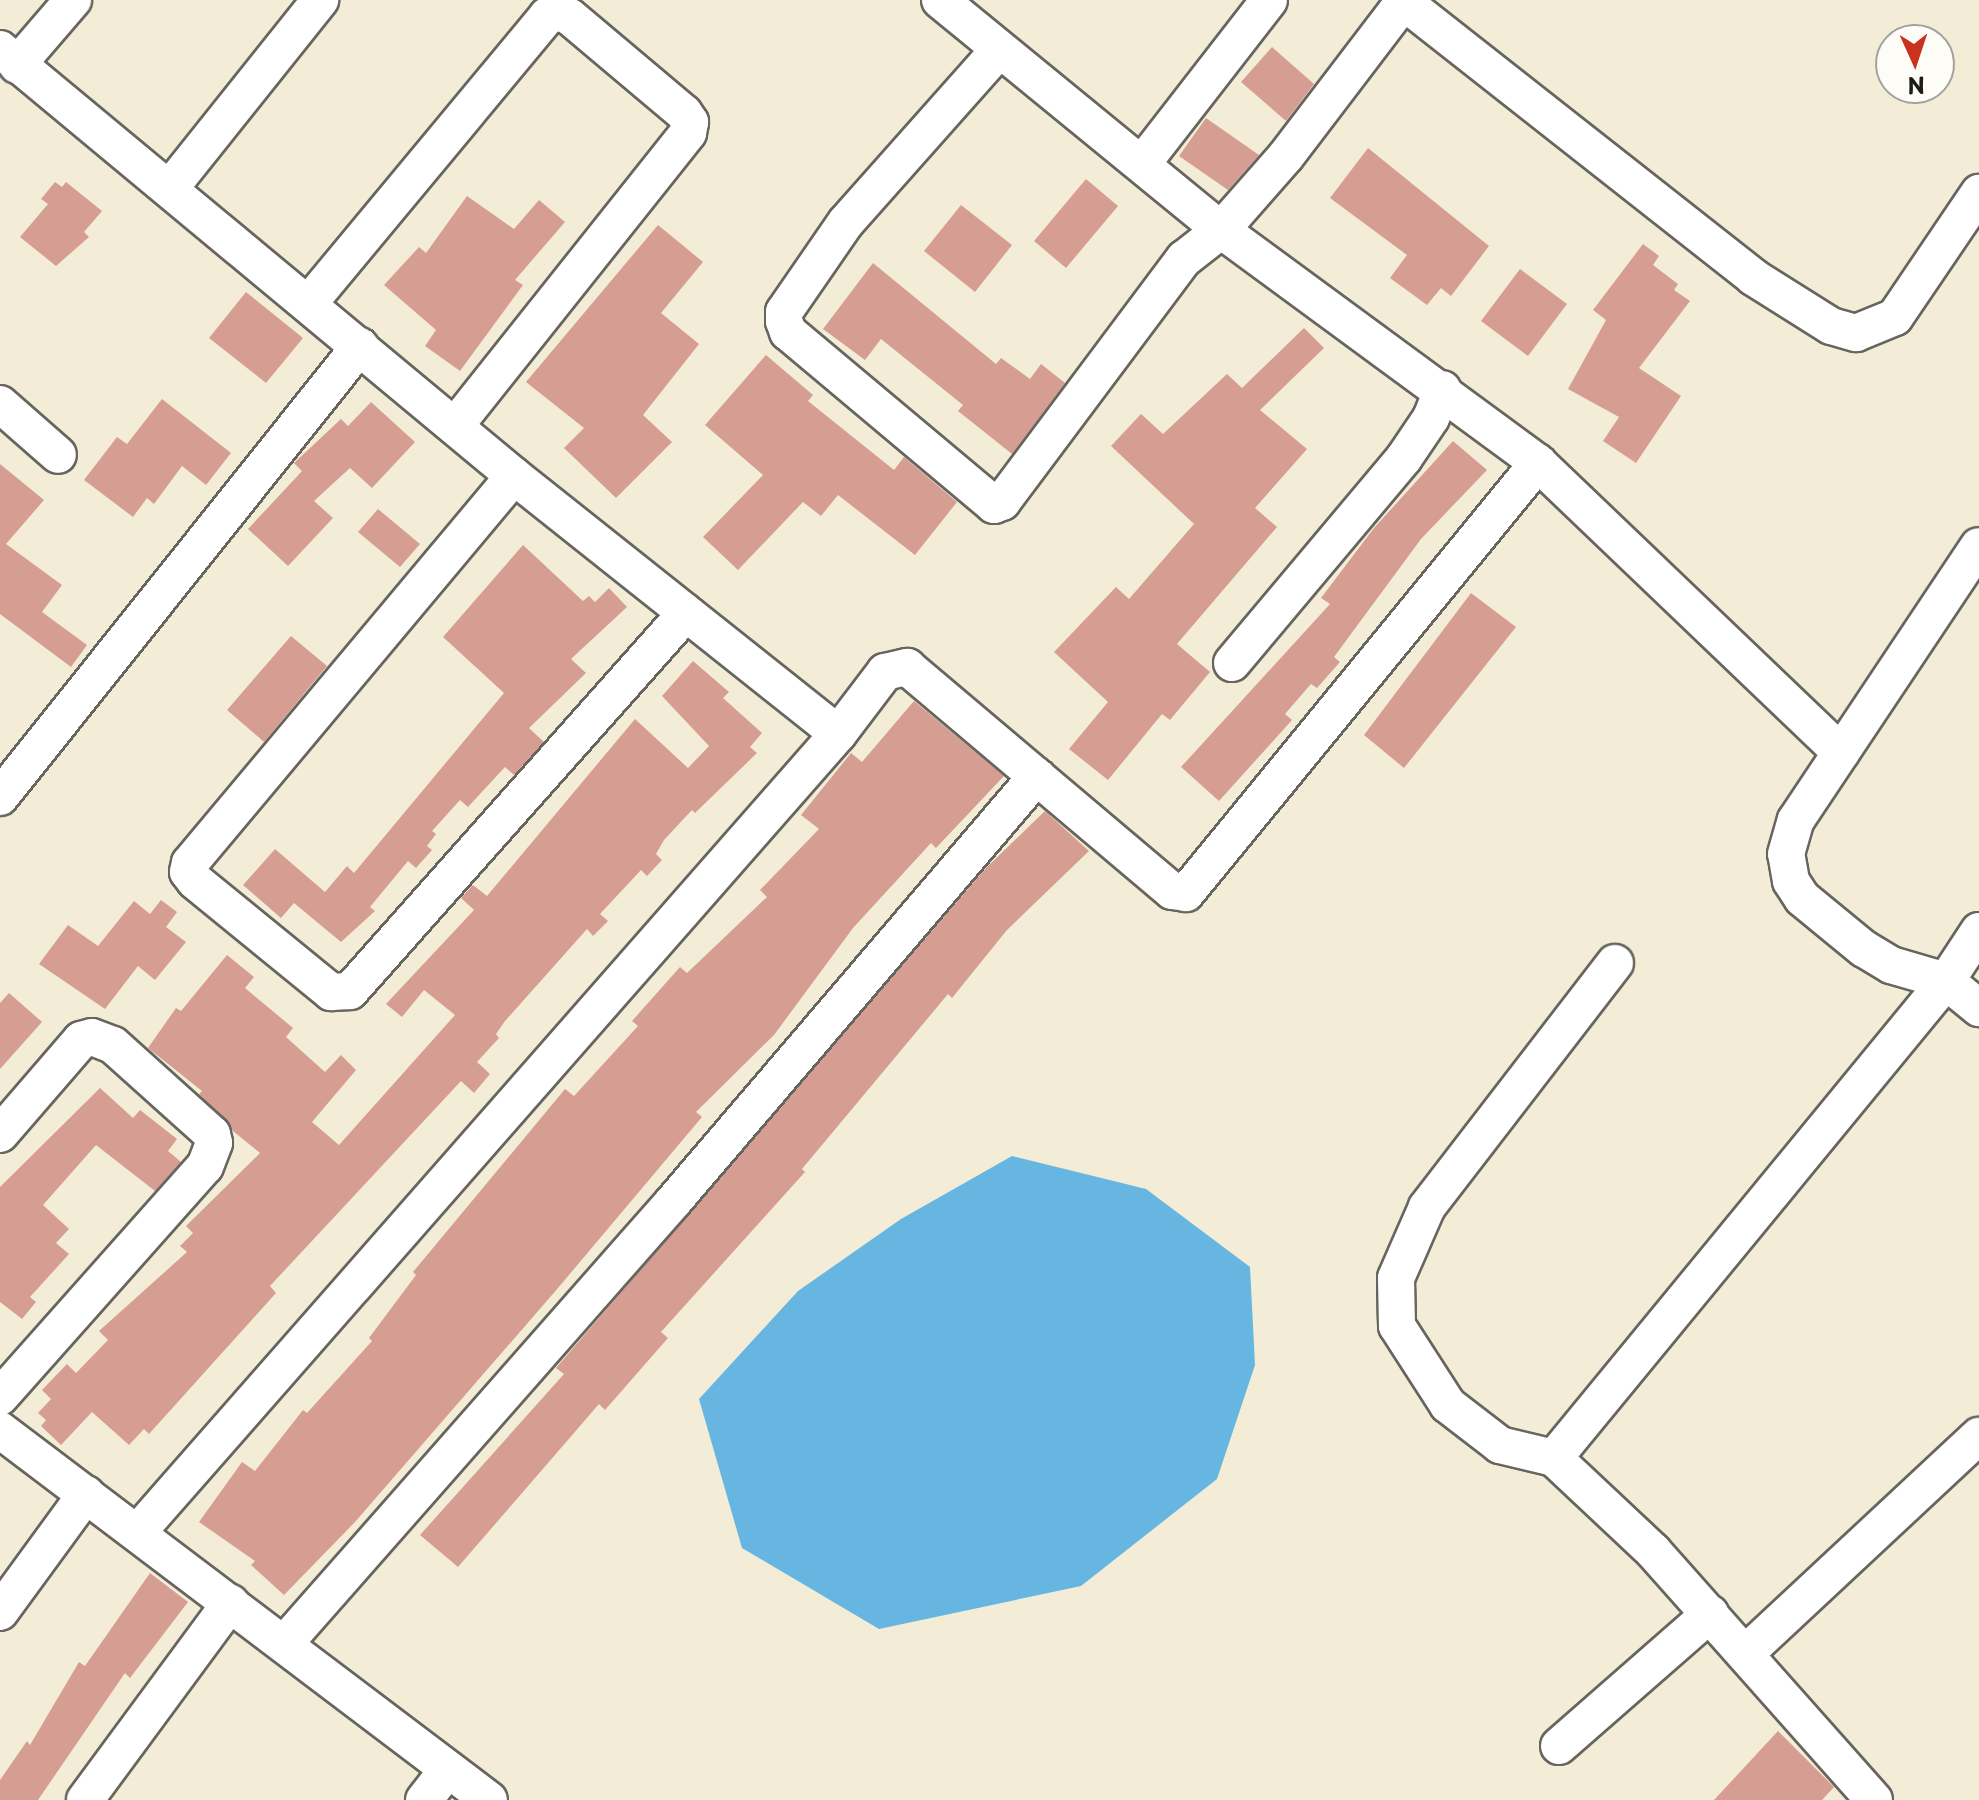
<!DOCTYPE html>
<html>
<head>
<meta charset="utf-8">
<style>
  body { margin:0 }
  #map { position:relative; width:1979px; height:1800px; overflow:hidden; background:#f3edd8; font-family:"Playpen Sans",sans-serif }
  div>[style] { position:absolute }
  .water>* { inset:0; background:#66b6e1 }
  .building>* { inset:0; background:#d69e93 }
  .roads { filter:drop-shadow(2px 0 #67655e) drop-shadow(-2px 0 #67655e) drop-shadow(0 2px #67655e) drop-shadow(0 -2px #67655e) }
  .minor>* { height:36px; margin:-18px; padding:0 18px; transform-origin:18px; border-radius:18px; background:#fff }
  span { translate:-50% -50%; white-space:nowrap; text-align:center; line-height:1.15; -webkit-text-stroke:7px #fdfcf7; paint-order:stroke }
  .north { position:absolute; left:1875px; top:24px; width:80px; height:80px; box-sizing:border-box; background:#fdfcf7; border:2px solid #a3a29f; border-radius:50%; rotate:177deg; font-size:22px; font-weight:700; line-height:32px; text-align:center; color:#1c1c1c }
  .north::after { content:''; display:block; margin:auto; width:28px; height:36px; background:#c8321e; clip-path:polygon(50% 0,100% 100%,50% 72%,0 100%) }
</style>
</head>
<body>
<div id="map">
  <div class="water">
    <i style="clip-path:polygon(1012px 1156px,1146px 1189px,1250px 1267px,1255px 1365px,1217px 1479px,1081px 1586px,879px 1629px,742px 1548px,699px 1399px,798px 1291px,901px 1219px)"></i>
  </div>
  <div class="building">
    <i style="clip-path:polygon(1272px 47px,1314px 84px,1286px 121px,1241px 82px)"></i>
    <i style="clip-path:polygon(1206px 118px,1259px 155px,1228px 190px,1179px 156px)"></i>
    <i style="clip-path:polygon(1368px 148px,1489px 246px,1451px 296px,1441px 288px,1427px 305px,1390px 278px,1407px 255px,1330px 198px)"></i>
    <i style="clip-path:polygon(1086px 179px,1118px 206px,1066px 268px,1034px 241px)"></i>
    <i style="clip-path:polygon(55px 182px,62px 187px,66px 182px,102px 211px,84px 232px,89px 237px,56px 266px,20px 237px,48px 204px,41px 199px)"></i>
    <i style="clip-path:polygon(467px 196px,514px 229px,539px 200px,565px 222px,515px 280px,523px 285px,460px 371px,425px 346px,436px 330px,384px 285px,419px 247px,426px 253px)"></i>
    <i style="clip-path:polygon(961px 205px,1012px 245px,975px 292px,924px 251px)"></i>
    <i style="clip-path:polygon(658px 225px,703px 262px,661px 313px,699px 344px,643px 415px,672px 442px,616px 498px,564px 448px,584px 428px,526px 382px)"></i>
    <i style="clip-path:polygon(1643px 244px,1659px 256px,1653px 265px,1678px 284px,1674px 290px,1690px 301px,1639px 368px,1681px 396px,1636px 463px,1603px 441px,1619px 417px,1568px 389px,1606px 320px,1593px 310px)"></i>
    <i style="clip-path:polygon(873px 263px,996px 364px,1001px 358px,1030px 379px,1041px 364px,1065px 383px,1012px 454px,958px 411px,963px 405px,881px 339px,865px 360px,823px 329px)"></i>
    <i style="clip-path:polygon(1520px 269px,1567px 304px,1528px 356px,1481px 321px)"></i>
    <i style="clip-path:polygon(246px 292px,303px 338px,266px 383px,209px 338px)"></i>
    <i style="clip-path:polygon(1304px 328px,1324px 348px,1260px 410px,1307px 449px,1255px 508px,1277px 527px,1177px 644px,1210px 672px,1170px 720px,1162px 714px,1108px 780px,1069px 749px,1108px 702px,1054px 652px,1116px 587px,1129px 599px,1194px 524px,1111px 446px,1141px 414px,1163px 434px,1227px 374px,1242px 388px)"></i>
    <i style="clip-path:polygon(766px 355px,813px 395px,808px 401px,894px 470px,904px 457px,957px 502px,915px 555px,838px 495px,821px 516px,803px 502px,738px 570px,703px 537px,763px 475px,705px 425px)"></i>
    <i style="clip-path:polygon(162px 399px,231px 453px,206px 485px,182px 466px,154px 504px,147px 498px,133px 517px,84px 480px,117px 437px,127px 444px)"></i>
    <i style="clip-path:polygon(371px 402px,415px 442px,372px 488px,350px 468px,314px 501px,333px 518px,288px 566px,248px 529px,302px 471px,294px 463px,341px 419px,348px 426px)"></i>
    <i style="clip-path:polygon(1453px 441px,1487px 470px,1421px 539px,1334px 657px,1340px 662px,1317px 688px,1311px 684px,1285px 714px,1292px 720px,1219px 801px,1181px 767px,1330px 604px,1321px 598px,1374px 528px)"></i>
    <i style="clip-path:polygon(0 464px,44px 500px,6px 544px,62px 585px,42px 612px,87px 645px,71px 667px,0 614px)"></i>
    <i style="clip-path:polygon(378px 509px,420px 544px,400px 567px,358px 532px)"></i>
    <i style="clip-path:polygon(523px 545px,583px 601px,589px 596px,595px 602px,609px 588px,627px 607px,571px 659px,586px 673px,529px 728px,544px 742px,514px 775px,505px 767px,468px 807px,460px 800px,432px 831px,436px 834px,427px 846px,432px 850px,416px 868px,408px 861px,370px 907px,375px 911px,341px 942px,294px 903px,281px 918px,243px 885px,275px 849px,325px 892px,347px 866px,354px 873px,504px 693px,443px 637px)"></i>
    <i style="clip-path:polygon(1471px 593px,1516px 627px,1404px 768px,1364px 735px)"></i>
    <i style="clip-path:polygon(291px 636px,327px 666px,264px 742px,227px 710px)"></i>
    <i style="clip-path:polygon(693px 661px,729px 692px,723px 698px,762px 733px,750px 747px,757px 753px,695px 813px,692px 810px,664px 840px,656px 854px,662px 860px,647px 876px,641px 870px,600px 914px,608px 921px,593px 936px,587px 929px,505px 1021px,496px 1034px,499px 1038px,477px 1062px,490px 1074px,474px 1093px,461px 1081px,270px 1286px,276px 1293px,149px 1434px,144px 1429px,129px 1445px,92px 1412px,61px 1445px,41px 1426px,46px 1420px,38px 1413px,51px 1399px,42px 1390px,67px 1364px,76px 1373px,108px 1340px,99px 1331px,187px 1252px,180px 1246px,193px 1233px,186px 1226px,260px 1153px,233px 1131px,199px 1094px,202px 1091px,148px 1048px,176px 1008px,181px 1011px,227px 955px,254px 977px,245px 988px,293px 1028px,286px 1037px,325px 1072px,341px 1055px,356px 1070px,312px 1122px,339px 1145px,455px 1015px,424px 990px,402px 1017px,386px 1004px,474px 910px,461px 898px,473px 885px,487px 896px,635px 719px,688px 768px,709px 746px,662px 696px)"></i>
    <i style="clip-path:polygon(914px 701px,1004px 776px,936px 848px,931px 843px,853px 928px,774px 1035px,696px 1112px,702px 1117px,558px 1288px,355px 1522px,284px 1595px,251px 1565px,255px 1561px,199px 1522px,242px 1462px,255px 1471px,303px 1410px,307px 1413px,372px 1341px,369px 1338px,416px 1275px,413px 1272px,565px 1089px,574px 1096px,638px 1026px,632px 1021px,680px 967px,687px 973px,767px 897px,760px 890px,819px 829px,801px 815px,851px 753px,862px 762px)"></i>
    <i style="clip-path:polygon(1045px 811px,1089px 851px,1007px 930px,952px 998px,948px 994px,802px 1169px,805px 1172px,661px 1332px,668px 1338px,605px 1410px,599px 1404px,458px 1567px,420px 1535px,564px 1374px,556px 1368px,986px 868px)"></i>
    <i style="clip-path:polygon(161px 900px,177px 912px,166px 927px,186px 942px,155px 980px,138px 966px,105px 1009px,39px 964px,68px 925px,98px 946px,134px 901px,150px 914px)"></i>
    <i style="clip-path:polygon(9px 993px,42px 1022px,0 1069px,0 1003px)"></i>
    <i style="clip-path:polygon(100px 1088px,133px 1118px,140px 1110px,177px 1139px,168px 1151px,181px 1162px,155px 1191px,96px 1145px,43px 1205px,69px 1229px,56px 1243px,69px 1254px,30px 1297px,36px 1302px,22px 1319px,0 1302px,0 1187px)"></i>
    <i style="clip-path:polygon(150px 1573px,188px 1602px,130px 1678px,125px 1673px,38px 1800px,0 1800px,0 1780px,27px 1741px,30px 1745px,79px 1662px,85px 1666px)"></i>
    <i style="clip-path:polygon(1778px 1731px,1834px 1787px,1822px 1800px,1714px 1800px)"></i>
  </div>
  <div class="roads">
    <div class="minor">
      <i style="left:940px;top:0;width:363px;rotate:39.3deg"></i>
      <i style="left:1221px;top:230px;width:393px;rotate:36.3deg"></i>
      <i style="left:1538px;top:463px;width:419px;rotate:43.7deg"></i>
      <i style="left:1404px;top:2px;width:444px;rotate:38.2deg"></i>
      <i style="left:1753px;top:277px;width:92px;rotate:32.1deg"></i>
      <i style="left:1831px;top:326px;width:26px;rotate:16deg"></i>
      <i style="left:1856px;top:333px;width:42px;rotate:-22.3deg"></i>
      <i style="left:1895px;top:317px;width:150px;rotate:-55.9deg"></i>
      <i style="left:0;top:49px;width:668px;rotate:39.72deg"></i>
      <i style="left:514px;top:476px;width:414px;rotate:38.5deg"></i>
      <i style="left:998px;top:51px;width:229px;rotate:131.6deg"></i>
      <i style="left:846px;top:222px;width:109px;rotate:124.6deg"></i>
      <i style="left:784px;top:312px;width:9px;rotate:90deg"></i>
      <i style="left:784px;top:321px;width:12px;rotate:70deg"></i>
      <i style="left:788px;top:332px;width:269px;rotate:40deg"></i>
      <i style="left:994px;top:505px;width:9px;rotate:-21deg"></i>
      <i style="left:1002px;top:502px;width:304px;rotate:-53.2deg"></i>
      <i style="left:1184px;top:259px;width:47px;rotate:-38.1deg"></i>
      <i style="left:1221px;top:230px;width:98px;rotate:-48.7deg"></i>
      <i style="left:1286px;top:156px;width:196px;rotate:-52.7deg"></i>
      <i style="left:17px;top:65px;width:86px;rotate:-49.3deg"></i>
      <i style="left:1142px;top:164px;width:207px;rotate:-52.2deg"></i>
      <i style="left:170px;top:188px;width:241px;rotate:-51.4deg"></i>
      <i style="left:309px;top:303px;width:373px;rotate:-50.3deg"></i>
      <i style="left:547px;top:16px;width:14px;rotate:-17deg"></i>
      <i style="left:560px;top:12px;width:11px;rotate:27deg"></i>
      <i style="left:570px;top:17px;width:149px;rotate:40.1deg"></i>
      <i style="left:684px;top:113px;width:11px;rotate:56deg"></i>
      <i style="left:690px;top:122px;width:11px;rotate:100deg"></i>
      <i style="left:688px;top:133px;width:373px;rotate:128.5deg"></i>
      <i style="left:0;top:404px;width:77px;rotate:41.3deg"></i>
      <i style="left:514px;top:476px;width:505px;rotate:129.94deg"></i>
      <i style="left:190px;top:863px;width:9px;rotate:103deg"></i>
      <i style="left:188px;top:872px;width:11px;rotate:52deg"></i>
      <i style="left:195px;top:881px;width:176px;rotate:39.2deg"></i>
      <i style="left:331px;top:992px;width:19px;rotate:-3deg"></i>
      <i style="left:350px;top:991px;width:506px;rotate:-48.37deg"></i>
      <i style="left:1232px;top:663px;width:268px;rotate:-50deg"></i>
      <i style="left:1404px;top:458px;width:48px;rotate:-56deg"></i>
      <i style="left:1431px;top:418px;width:31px;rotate:-68deg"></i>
      <i style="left:0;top:797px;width:577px;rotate:-51.4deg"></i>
      <i style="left:1979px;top:931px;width:60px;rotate:123.4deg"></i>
      <i style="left:1946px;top:981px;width:43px;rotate:39.3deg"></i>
      <i style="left:0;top:1134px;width:124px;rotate:-49.2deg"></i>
      <i style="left:81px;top:1040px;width:11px;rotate:-15deg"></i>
      <i style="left:92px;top:1037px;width:22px;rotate:21deg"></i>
      <i style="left:113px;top:1045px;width:133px;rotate:42deg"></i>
      <i style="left:212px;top:1134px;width:9px;rotate:77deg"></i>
      <i style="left:214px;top:1143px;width:25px;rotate:111deg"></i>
      <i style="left:205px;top:1166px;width:309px;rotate:131.6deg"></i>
      <i style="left:0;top:1430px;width:613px;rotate:37.11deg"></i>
      <i style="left:1554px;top:1458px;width:56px;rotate:-166.5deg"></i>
      <i style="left:1500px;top:1445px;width:66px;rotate:-142.4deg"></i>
      <i style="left:1448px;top:1405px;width:94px;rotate:-122.8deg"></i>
      <i style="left:1397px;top:1326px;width:48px;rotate:-91.2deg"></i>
      <i style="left:1396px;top:1278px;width:77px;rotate:-66.4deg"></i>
      <i style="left:1427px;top:1207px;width:308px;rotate:-52.4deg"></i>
      <i style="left:137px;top:1533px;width:1063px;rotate:-48.74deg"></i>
      <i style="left:838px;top:734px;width:78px;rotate:-52.8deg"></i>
      <i style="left:885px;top:672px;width:23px;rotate:-13deg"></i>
      <i style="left:907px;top:667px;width:347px;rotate:40.2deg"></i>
      <i style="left:1172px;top:891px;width:14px;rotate:8deg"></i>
      <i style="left:1186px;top:893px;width:556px;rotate:-50.7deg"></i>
      <i style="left:0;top:1612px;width:146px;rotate:-53.9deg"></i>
      <i style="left:284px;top:1644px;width:589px;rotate:-48.65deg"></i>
      <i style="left:673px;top:1202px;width:560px;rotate:-49.49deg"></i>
      <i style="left:1745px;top:1654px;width:320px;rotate:-43deg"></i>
      <i style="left:1559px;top:1746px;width:201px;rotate:-41.2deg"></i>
      <i style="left:85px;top:1800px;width:245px;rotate:-53.6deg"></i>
      <i style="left:424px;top:1800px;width:39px;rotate:-52deg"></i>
      <i style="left:1874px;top:1800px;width:333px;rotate:-131.6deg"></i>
      <i style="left:1653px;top:1551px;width:136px;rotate:-136.8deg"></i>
      <i style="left:1554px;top:1458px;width:617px;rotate:-50.59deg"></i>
      <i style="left:1946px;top:981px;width:57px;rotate:-163.8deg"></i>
      <i style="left:1891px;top:965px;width:31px;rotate:-149deg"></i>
      <i style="left:1864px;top:949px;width:80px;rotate:-140.6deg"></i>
      <i style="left:1802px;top:898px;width:20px;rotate:-123deg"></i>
      <i style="left:1791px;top:881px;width:27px;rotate:-100deg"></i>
      <i style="left:1786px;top:854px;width:35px;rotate:-74deg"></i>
      <i style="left:1796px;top:820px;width:329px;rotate:-56.3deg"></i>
    </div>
  </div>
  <div class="north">N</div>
</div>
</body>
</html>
